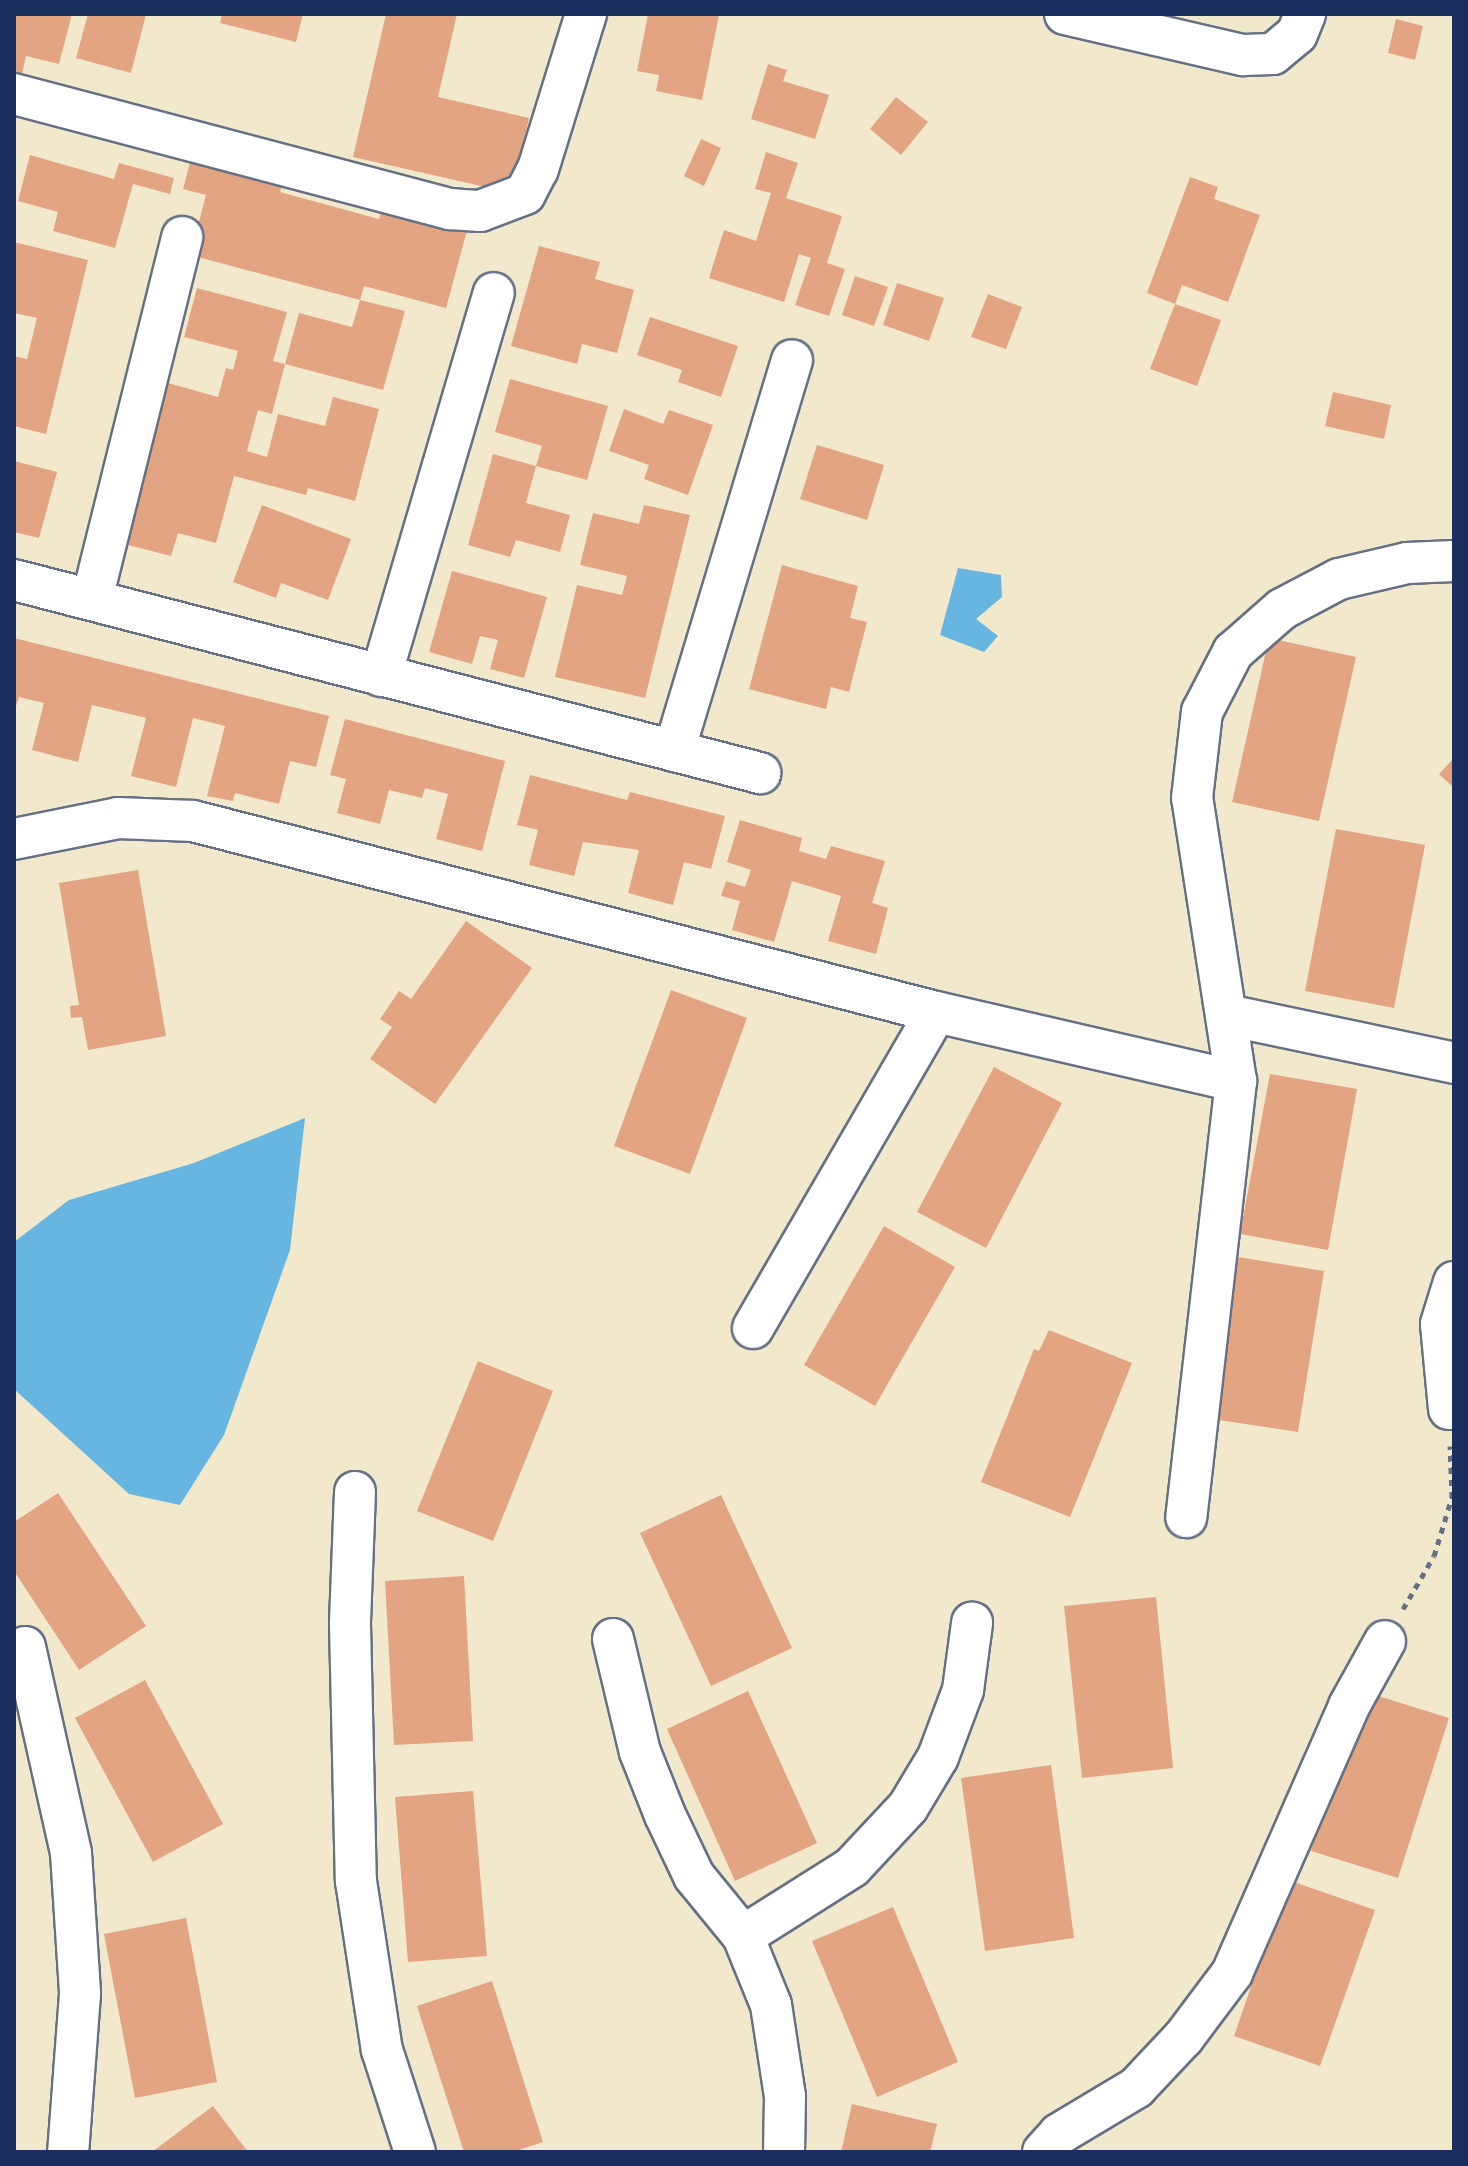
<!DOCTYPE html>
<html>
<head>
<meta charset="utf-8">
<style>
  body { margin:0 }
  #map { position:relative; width:1468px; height:2166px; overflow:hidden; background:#f2e9cd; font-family:Dekko,sans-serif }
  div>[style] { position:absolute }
  .water>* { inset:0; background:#67b5e1 }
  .building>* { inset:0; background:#e3a482 }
  .path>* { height:5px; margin-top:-2.5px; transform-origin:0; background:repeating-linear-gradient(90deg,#667085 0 6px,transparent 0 12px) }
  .roads { filter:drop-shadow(2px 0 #667085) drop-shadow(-2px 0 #667085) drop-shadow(0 2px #667085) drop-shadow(0 -2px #667085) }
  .street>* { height:40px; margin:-20px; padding:0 20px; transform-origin:20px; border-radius:20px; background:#fff }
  span { translate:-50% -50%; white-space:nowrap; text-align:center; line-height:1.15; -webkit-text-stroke:6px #fcf5e5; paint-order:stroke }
  .frame { position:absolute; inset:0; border:16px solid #1b2f5e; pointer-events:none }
</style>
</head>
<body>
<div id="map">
  <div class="water">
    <i style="clip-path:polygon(958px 568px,1001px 575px,1002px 597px,976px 619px,998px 636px,984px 652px,940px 635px)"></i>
    <i style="clip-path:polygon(305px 1118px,290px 1250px,224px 1435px,180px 1505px,129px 1494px,14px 1389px,14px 1242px,69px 1200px,194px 1163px)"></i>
  </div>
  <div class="building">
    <i style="clip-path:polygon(14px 14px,72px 14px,59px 64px,26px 56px,22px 74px,14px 72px)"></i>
    <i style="clip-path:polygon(88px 14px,146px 14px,131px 73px,76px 58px)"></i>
    <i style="clip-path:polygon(222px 14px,303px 14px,296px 42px,220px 23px)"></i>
    <i style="clip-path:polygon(386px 14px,457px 14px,438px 97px,529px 118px,512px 193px,353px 157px)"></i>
    <i style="clip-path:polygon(648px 14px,719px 15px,702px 100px,656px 91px,659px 75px,637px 71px)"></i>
    <i style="clip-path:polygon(1396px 19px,1423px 26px,1415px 60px,1388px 53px)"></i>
    <i style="clip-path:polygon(768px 64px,787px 70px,783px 81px,829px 95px,815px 139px,751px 119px)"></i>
    <i style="clip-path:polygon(896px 97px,928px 122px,901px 155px,870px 129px)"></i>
    <i style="clip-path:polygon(701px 139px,721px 148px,704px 186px,684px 176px)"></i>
    <i style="clip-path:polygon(766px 152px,798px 163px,786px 198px,842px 216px,827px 263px,845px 269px,829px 316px,795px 305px,811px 258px,799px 254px,784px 302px,709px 278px,724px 230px,756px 241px,771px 193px,755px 189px)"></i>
    <i style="clip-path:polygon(30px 155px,114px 179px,119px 163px,174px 178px,170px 194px,133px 184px,115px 248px,53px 231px,58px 212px,18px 201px)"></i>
    <i style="clip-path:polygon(191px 159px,283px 183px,280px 192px,379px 219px,383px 205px,468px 227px,446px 308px,364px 286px,360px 300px,190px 255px,206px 195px,183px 189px)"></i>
    <i style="clip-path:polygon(1190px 177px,1218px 187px,1214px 199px,1260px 215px,1228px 302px,1182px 285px,1175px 304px,1147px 293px)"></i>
    <i style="clip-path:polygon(14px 242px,88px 260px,46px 434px,14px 426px,14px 356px,27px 359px,37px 318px,14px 313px)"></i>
    <i style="clip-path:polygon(539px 246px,600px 262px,595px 279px,634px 290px,617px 353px,582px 344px,577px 364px,511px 346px)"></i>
    <i style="clip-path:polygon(855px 276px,888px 287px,874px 326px,842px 315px)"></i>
    <i style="clip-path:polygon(897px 283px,944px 298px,929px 341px,883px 325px)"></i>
    <i style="clip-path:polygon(197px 288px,287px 312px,273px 361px,285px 364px,272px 414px,258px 410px,247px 451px,267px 457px,278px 414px,325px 426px,333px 397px,379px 409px,355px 501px,308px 488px,306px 495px,234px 476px,216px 543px,178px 533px,171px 556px,124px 544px,168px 383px,218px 397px,226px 368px,233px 370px,238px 351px,184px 337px)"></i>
    <i style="clip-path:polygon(988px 294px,1022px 307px,1006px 349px,971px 337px)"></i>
    <i style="clip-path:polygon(360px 300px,405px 311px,383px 390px,285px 364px,299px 313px,352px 327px)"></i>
    <i style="clip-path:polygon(1175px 304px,1221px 320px,1197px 386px,1150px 369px)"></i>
    <i style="clip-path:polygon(650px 317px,738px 346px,721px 397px,678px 382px,682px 370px,637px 355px)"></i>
    <i style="clip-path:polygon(510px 379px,608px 406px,587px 480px,536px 466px,542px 446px,495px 432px)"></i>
    <i style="clip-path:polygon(1333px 392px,1391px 405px,1384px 439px,1325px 426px)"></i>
    <i style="clip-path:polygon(624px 409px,663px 424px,669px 410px,713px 425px,688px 495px,644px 479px,649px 465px,609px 451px)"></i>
    <i style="clip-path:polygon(817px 445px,884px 465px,867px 520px,800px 499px)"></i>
    <i style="clip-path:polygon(493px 454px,536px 466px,526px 503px,570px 515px,560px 552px,516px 540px,510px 557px,468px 545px)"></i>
    <i style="clip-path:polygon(14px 461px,57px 472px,39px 538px,14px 532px)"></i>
    <i style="clip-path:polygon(262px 505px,351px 539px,328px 600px,281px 583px,276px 598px,233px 582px)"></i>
    <i style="clip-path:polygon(644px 505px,690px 515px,645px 698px,555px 677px,577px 585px,622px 595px,627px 576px,580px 565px,593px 513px,639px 524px)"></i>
    <i style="clip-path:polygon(782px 565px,858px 586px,850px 618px,867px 622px,849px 692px,831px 687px,826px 709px,749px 689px)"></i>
    <i style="clip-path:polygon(452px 571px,547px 597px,524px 678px,490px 669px,498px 640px,480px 636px,472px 664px,429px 652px)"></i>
    <i style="clip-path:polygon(14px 638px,329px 716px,316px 767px,290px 761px,279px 804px,235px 793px,233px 801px,207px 796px,225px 726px,193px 718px,176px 787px,131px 776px,146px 718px,92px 705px,78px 762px,32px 750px,44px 703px,19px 697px,14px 712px)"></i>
    <i style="clip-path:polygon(1269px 638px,1356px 657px,1319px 821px,1232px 802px)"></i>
    <i style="clip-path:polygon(345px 719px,505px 761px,482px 851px,436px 839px,448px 794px,425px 788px,422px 798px,389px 790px,380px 824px,337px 813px,346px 779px,330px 775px)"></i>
    <i style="clip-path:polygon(1454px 758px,1454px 788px,1439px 774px)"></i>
    <i style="clip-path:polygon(530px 775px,627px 800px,630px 792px,725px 816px,711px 869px,684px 862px,673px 905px,628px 893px,639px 850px,583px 842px,574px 876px,529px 865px,538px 830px,517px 825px)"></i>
    <i style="clip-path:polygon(740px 820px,802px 838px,799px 851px,826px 859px,831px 846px,885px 861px,872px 903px,888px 908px,876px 954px,828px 941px,841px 896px,792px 881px,774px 942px,732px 930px,740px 901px,721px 896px,726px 881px,745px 887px,751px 870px,727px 862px)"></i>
    <i style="clip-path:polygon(1336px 829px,1425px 845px,1394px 1008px,1305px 991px)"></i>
    <i style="clip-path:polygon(138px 870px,166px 1036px,88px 1050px,82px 1017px,71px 1018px,70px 1006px,79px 1005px,59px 883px)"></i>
    <i style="clip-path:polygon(466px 921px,532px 968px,435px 1104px,370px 1059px,392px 1027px,380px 1019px,399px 991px,411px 999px)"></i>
    <i style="clip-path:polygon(671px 990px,747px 1018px,690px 1174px,614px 1146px)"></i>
    <i style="clip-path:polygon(994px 1067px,1062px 1103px,986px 1248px,917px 1212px)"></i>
    <i style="clip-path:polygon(1270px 1074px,1357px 1089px,1328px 1250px,1240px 1234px)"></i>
    <i style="clip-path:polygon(884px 1226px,955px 1267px,875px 1406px,804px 1365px)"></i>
    <i style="clip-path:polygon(1238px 1257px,1324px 1271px,1298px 1432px,1212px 1419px)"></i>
    <i style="clip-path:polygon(1049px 1330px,1132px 1363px,1070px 1517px,981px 1482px,1034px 1349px,1039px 1351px)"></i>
    <i style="clip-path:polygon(478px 1361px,553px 1391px,493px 1541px,417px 1511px)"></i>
    <i style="clip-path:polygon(58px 1493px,146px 1626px,79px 1670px,14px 1571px,14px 1522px)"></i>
    <i style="clip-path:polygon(721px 1495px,792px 1648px,711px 1686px,640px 1533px)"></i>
    <i style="clip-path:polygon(464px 1576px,473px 1741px,394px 1745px,385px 1581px)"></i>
    <i style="clip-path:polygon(1156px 1597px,1173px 1768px,1082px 1778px,1064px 1606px)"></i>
    <i style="clip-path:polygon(145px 1680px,223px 1824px,153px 1862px,75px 1718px)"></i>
    <i style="clip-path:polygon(748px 1691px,817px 1843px,735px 1881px,667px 1729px)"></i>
    <i style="clip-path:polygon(1362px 1691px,1449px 1718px,1398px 1878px,1311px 1851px)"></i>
    <i style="clip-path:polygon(1051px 1765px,1074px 1938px,985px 1951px,961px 1778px)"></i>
    <i style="clip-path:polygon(473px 1791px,487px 1956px,408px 1962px,395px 1797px)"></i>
    <i style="clip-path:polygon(1288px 1880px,1375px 1910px,1320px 2066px,1234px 2036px)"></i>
    <i style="clip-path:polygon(893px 1907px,958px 2062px,877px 2097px,812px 1941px)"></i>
    <i style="clip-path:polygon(186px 1918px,217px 2082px,135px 2098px,104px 1934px)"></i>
    <i style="clip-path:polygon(492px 1981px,543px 2142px,513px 2152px,464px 2152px,417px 2006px)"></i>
    <i style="clip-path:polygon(852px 2104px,937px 2124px,930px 2152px,841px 2152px)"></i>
    <i style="clip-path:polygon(213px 2106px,248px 2152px,152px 2152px)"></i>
  </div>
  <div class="path">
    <i style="left:1403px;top:1609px;width:61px;rotate:-59.7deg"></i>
    <i style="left:1434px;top:1556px;width:62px;rotate:-73deg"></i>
    <i style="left:1452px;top:1497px;width:51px;rotate:-92.2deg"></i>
  </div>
  <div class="roads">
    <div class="street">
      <i style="left:1065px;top:14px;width:183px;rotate:13deg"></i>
      <i style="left:1243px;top:55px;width:30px;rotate:-2deg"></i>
      <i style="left:1273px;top:54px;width:31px;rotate:-40deg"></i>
      <i style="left:1297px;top:34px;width:22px;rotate:-68deg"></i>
      <i style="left:14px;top:94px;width:451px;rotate:14.8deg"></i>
      <i style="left:450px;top:209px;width:30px;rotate:4deg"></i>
      <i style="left:480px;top:211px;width:48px;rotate:-20.7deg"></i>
      <i style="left:525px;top:194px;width:28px;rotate:-63deg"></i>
      <i style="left:538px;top:169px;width:162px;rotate:-72.8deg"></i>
      <i style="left:14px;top:580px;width:771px;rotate:14.51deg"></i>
      <i style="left:92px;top:599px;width:373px;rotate:-76deg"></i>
      <i style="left:381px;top:676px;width:399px;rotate:-73.6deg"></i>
      <i style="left:674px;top:751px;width:408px;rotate:-73.2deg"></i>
      <i style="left:14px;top:839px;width:106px;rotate:-11.4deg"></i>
      <i style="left:118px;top:818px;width:75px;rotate:2.3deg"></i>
      <i style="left:193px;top:821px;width:767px;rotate:14.42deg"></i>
      <i style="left:936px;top:1012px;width:308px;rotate:13deg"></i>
      <i style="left:1236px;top:1081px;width:439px;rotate:96.5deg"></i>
      <i style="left:1227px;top:1015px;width:232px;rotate:11.9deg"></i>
      <i style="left:1236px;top:1081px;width:286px;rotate:-98.8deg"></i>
      <i style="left:1192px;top:798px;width:87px;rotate:-83.4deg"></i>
      <i style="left:1202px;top:712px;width:68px;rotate:-62.7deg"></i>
      <i style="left:1233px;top:652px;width:65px;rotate:-41.3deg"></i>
      <i style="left:1282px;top:609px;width:64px;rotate:-27.8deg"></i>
      <i style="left:1339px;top:579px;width:70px;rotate:-13.2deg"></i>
      <i style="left:1407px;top:563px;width:47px;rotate:-2.4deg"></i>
      <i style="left:753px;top:1328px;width:365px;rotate:-59.9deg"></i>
      <i style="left:1449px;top:1409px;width:85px;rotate:-95.4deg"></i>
      <i style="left:1441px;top:1324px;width:44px;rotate:-72.8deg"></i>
      <i style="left:355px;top:1492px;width:132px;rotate:92.2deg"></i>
      <i style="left:350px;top:1624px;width:257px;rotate:88.7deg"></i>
      <i style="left:356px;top:1881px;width:171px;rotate:81.3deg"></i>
      <i style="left:382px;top:2050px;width:107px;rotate:72.1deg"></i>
      <i style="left:613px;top:1639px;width:116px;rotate:76.6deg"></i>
      <i style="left:640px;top:1752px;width:68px;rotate:68.4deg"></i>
      <i style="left:665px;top:1815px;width:68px;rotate:64.6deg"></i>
      <i style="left:694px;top:1876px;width:77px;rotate:50.8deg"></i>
      <i style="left:743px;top:1936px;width:74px;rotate:67.9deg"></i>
      <i style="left:771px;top:2005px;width:92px;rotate:81.3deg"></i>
      <i style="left:785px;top:2096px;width:56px;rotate:91deg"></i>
      <i style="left:25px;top:1647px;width:211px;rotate:77.4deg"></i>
      <i style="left:71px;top:1853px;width:141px;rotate:86.3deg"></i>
      <i style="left:80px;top:1994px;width:158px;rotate:94.3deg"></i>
      <i style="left:743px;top:1936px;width:129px;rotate:-32.3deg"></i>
      <i style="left:852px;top:1867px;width:82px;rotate:-47deg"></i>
      <i style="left:908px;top:1807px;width:58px;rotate:-59deg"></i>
      <i style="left:938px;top:1757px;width:72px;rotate:-69.5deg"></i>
      <i style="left:963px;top:1690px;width:68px;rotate:-82.3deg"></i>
      <i style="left:1043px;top:2152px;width:24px;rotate:-48deg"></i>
      <i style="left:1059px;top:2134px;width:90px;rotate:-30.9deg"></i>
      <i style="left:1136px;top:2088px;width:70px;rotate:-46.7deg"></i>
      <i style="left:1184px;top:2037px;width:80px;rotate:-53.1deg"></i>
      <i style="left:1232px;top:1973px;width:292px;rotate:-66.3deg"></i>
      <i style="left:1349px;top:1706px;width:74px;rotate:-61deg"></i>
    </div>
  </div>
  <div class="frame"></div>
</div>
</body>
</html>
